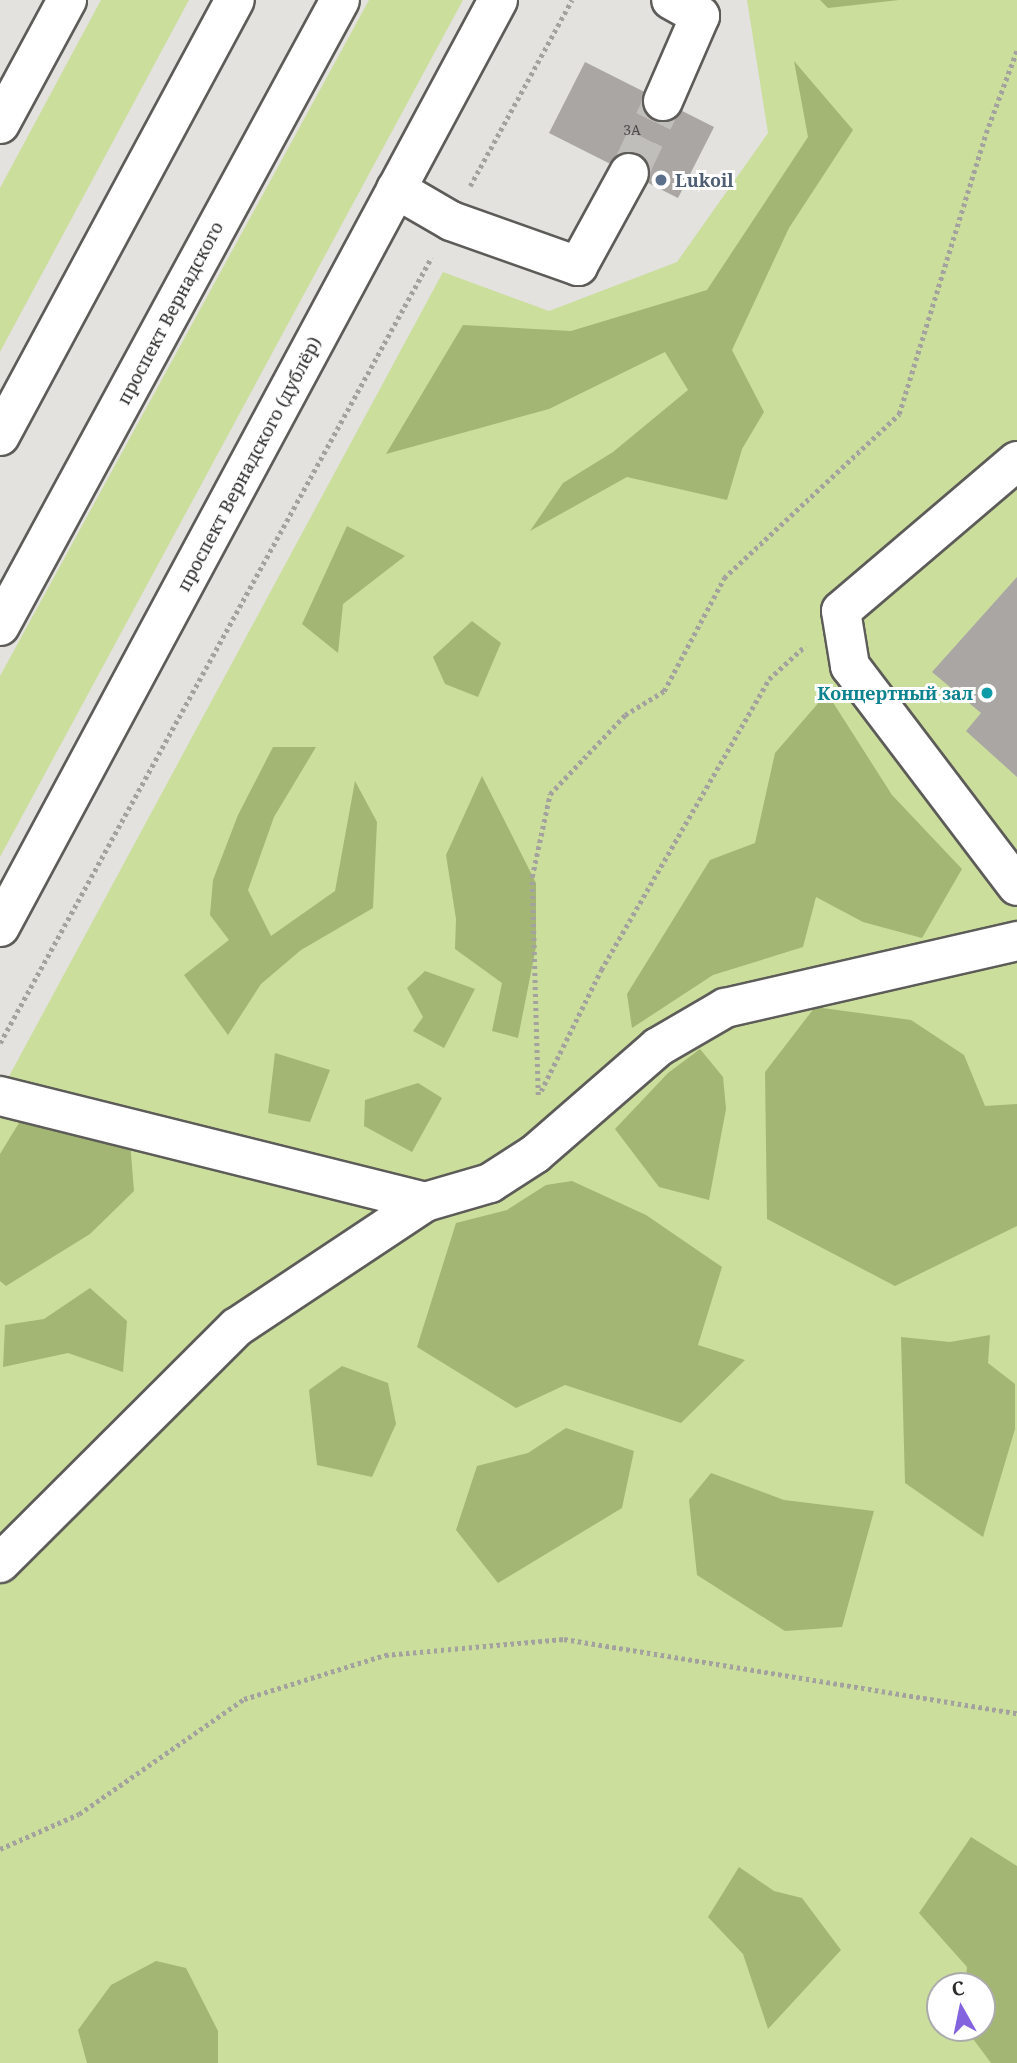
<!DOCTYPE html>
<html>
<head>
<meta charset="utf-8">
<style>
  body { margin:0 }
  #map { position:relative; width:1017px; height:2063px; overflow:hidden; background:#e3e2df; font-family:"Noto Serif",serif }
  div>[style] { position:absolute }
  .green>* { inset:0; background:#cbde9c }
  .forest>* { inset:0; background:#a3b674 }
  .building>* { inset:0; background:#a9a6a4 }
  .minor-tunnel>* { height:38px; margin-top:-19px; transform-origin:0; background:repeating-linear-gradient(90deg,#bfbebb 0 38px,transparent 0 57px) }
  .path>* { height:4.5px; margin-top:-2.25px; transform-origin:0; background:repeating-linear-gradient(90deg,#a3a29f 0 3.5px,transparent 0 7px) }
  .roads { filter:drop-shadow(2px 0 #5d5c59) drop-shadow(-2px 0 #5d5c59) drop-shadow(0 2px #5d5c59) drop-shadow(0 -2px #5d5c59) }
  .minor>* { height:38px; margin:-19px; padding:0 19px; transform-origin:19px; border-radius:19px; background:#fff }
  .major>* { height:38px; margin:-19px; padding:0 19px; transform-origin:19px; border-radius:19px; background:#fff }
  .dots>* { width:19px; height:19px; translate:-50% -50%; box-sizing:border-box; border:4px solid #fff; border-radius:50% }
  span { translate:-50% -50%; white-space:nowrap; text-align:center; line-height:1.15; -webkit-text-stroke:6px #fff; paint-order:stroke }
  .number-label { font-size:14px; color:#4d4b4a }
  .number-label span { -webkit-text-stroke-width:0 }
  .service-label { font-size:18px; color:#4e5e75; font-weight:700 }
  .left { translate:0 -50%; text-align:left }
  .street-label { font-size:18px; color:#2e2d2c }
  .culture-label { font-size:18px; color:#0d838f; font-weight:700 }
  .right { translate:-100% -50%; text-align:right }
  .north { position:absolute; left:926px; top:1972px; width:70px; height:70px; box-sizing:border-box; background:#fff; border:2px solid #ababab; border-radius:50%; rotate:351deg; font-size:19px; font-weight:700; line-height:28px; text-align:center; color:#2e2d2c }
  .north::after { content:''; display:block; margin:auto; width:24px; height:32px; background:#8463de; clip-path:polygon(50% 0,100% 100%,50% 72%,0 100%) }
</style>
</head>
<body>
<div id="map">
  <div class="green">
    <i style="clip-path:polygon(101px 0,189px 0,0 352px,0 188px)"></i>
    <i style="clip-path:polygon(369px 0,463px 0,0 857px,0 676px)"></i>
    <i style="clip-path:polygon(evenodd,747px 0,1017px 0,1017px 2063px,0 2063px,0 1093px,443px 272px,549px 311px,677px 262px,768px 133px,747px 0,940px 1986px,982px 1986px,982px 2028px,940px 2028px,940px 1986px)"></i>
  </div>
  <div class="forest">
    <i style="clip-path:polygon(820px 0,899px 0,828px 8px)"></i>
    <i style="clip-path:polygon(794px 61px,853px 130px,789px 228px,732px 350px,764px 412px,742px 449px,727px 500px,627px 477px,530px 531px,563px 483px,613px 452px,688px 390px,665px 352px,549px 409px,386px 454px,463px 325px,571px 331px,707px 290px,808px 137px)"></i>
    <i style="clip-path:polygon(347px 526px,405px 556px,343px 604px,338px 653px,302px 624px)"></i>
    <i style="clip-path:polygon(472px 621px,501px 643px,478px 697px,445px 684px,433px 657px)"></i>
    <i style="clip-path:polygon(827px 693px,892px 795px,962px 869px,922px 938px,863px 922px,816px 897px,803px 947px,713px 975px,632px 1028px,627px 994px,710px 860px,755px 843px,775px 753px)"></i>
    <i style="clip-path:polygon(273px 747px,316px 747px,274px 817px,248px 890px,271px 936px,335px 891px,355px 781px,377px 822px,373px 908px,301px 950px,261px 984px,228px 1035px,184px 975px,229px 940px,210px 915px,213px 880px,238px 815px)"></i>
    <i style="clip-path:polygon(482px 776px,536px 883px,536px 947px,518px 1038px,492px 1031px,502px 983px,455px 949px,456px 919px,446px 855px)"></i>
    <i style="clip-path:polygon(425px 971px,475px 989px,444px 1048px,413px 1031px,423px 1017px,407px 988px)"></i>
    <i style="clip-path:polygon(815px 1007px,911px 1020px,964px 1055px,985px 1106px,1017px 1104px,1017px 1226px,895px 1286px,767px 1219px,765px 1072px)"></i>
    <i style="clip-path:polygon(700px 1049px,723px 1077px,726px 1109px,709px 1200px,659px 1187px,615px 1129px,668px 1073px)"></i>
    <i style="clip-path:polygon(275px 1053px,330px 1070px,310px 1122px,268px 1113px)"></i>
    <i style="clip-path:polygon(418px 1083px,442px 1098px,412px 1152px,364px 1126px,365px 1100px)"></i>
    <i style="clip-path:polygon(22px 1118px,129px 1130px,134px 1191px,90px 1234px,6px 1286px,0 1281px,0 1154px)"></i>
    <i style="clip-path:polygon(572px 1181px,646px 1215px,722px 1267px,698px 1345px,745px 1360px,681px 1423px,565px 1385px,516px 1408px,417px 1347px,456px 1223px,507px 1210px,546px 1185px)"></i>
    <i style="clip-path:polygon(90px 1288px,127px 1321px,123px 1372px,68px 1353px,3px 1367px,5px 1325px,44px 1319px)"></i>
    <i style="clip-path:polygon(990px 1335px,988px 1363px,1015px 1384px,1015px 1429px,983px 1537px,905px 1483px,901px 1337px,950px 1342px)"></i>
    <i style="clip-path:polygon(342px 1366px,388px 1383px,396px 1424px,372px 1477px,317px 1465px,309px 1390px)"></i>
    <i style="clip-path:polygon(566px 1428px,634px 1451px,622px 1508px,498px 1583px,456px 1530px,477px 1466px,528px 1453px)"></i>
    <i style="clip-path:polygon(711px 1473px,784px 1500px,874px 1511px,842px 1627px,785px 1631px,697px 1575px,689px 1500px)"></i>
    <i style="clip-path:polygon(971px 1837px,1017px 1866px,1017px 2063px,991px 2063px,965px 2028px,982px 2028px,982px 1986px,965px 1986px,967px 1967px,919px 1913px)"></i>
    <i style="clip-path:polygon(739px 1867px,774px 1891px,802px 1898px,841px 1950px,768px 2029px,743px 1954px,708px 1917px)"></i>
    <i style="clip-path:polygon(156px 1961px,186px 1968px,218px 2031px,218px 2063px,87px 2063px,78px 2030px,111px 1985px)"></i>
  </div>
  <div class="building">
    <i style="clip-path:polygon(585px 62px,714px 127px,678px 198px,549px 133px)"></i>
    <i style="clip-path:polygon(1017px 577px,1017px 777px,966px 731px,981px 713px,932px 672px)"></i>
  </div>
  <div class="minor-tunnel">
    <i style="left:629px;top:173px;width:80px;rotate:-64.7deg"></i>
  </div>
  <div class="path">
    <i style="left:470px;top:186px;width:212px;rotate:-61.3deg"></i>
    <i style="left:0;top:1043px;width:896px;rotate:-61.23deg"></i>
    <i style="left:541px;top:1091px;width:135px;rotate:-63.6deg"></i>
    <i style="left:601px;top:970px;width:336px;rotate:-60deg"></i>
    <i style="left:769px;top:679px;width:49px;rotate:-42.5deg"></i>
    <i style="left:538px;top:1095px;width:218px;rotate:-91.6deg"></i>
    <i style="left:532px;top:877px;width:85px;rotate:-77.8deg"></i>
    <i style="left:550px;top:794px;width:109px;rotate:-46.5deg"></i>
    <i style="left:625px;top:715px;width:46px;rotate:-31.6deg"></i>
    <i style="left:664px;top:691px;width:128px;rotate:-62deg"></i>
    <i style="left:724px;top:578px;width:240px;rotate:-43.1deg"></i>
    <i style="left:899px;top:414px;width:294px;rotate:-72.8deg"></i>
    <i style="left:986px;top:133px;width:89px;rotate:-69.5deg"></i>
    <i style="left:0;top:1849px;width:86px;rotate:-23.9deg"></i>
    <i style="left:79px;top:1814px;width:201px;rotate:-34.9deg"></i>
    <i style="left:244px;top:1699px;width:148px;rotate:-17.3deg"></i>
    <i style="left:385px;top:1655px;width:180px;rotate:-5.1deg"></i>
    <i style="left:564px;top:1639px;width:459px;rotate:9.3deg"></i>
  </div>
  <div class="roads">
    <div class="minor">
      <i style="left:663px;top:101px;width:93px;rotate:-66.5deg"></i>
      <i style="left:700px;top:16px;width:33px;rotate:-151deg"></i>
      <i style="left:396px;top:189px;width:64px;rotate:30.2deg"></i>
      <i style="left:451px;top:221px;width:135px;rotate:19.5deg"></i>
      <i style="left:578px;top:266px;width:106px;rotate:-61.3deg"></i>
      <i style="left:1017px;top:461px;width:231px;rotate:139.6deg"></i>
      <i style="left:841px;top:611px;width:56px;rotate:80.7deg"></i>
      <i style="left:850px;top:666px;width:276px;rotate:52.8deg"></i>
      <i style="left:0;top:1096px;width:438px;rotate:14deg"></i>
      <i style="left:0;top:1563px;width:334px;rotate:-44.9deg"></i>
      <i style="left:237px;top:1327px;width:226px;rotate:-33.6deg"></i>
      <i style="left:425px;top:1202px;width:68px;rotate:-16.3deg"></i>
      <i style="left:490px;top:1183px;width:54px;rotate:-32.8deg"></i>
      <i style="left:535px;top:1154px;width:163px;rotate:-41deg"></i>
      <i style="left:658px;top:1047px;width:78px;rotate:-30.2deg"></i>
      <i style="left:725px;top:1008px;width:300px;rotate:-12.9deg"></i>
    </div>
    <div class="major">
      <i style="left:0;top:124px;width:141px;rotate:-61.6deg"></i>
      <i style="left:0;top:436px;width:495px;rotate:-61.7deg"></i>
      <i style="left:0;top:626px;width:712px;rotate:-61.49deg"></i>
      <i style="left:0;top:927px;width:1052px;rotate:-61.75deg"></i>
    </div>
  </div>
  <div class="dots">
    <i style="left:661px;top:180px;background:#5c6f8a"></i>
    <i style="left:987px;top:693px;background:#0f9aa8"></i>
  </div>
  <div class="number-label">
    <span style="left:632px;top:130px">3А</span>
  </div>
  <div class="service-label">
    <span class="left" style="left:675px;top:180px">Lukoil</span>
  </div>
  <div class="street-label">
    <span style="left:170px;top:313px;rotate:-62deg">проспект Вернадского</span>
    <span style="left:249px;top:464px;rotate:-62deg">проспект Вернадского (дублёр)</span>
  </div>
  <div class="culture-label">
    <span class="right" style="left:973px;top:693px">Концертный зал</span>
  </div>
  <div class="north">С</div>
</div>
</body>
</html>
